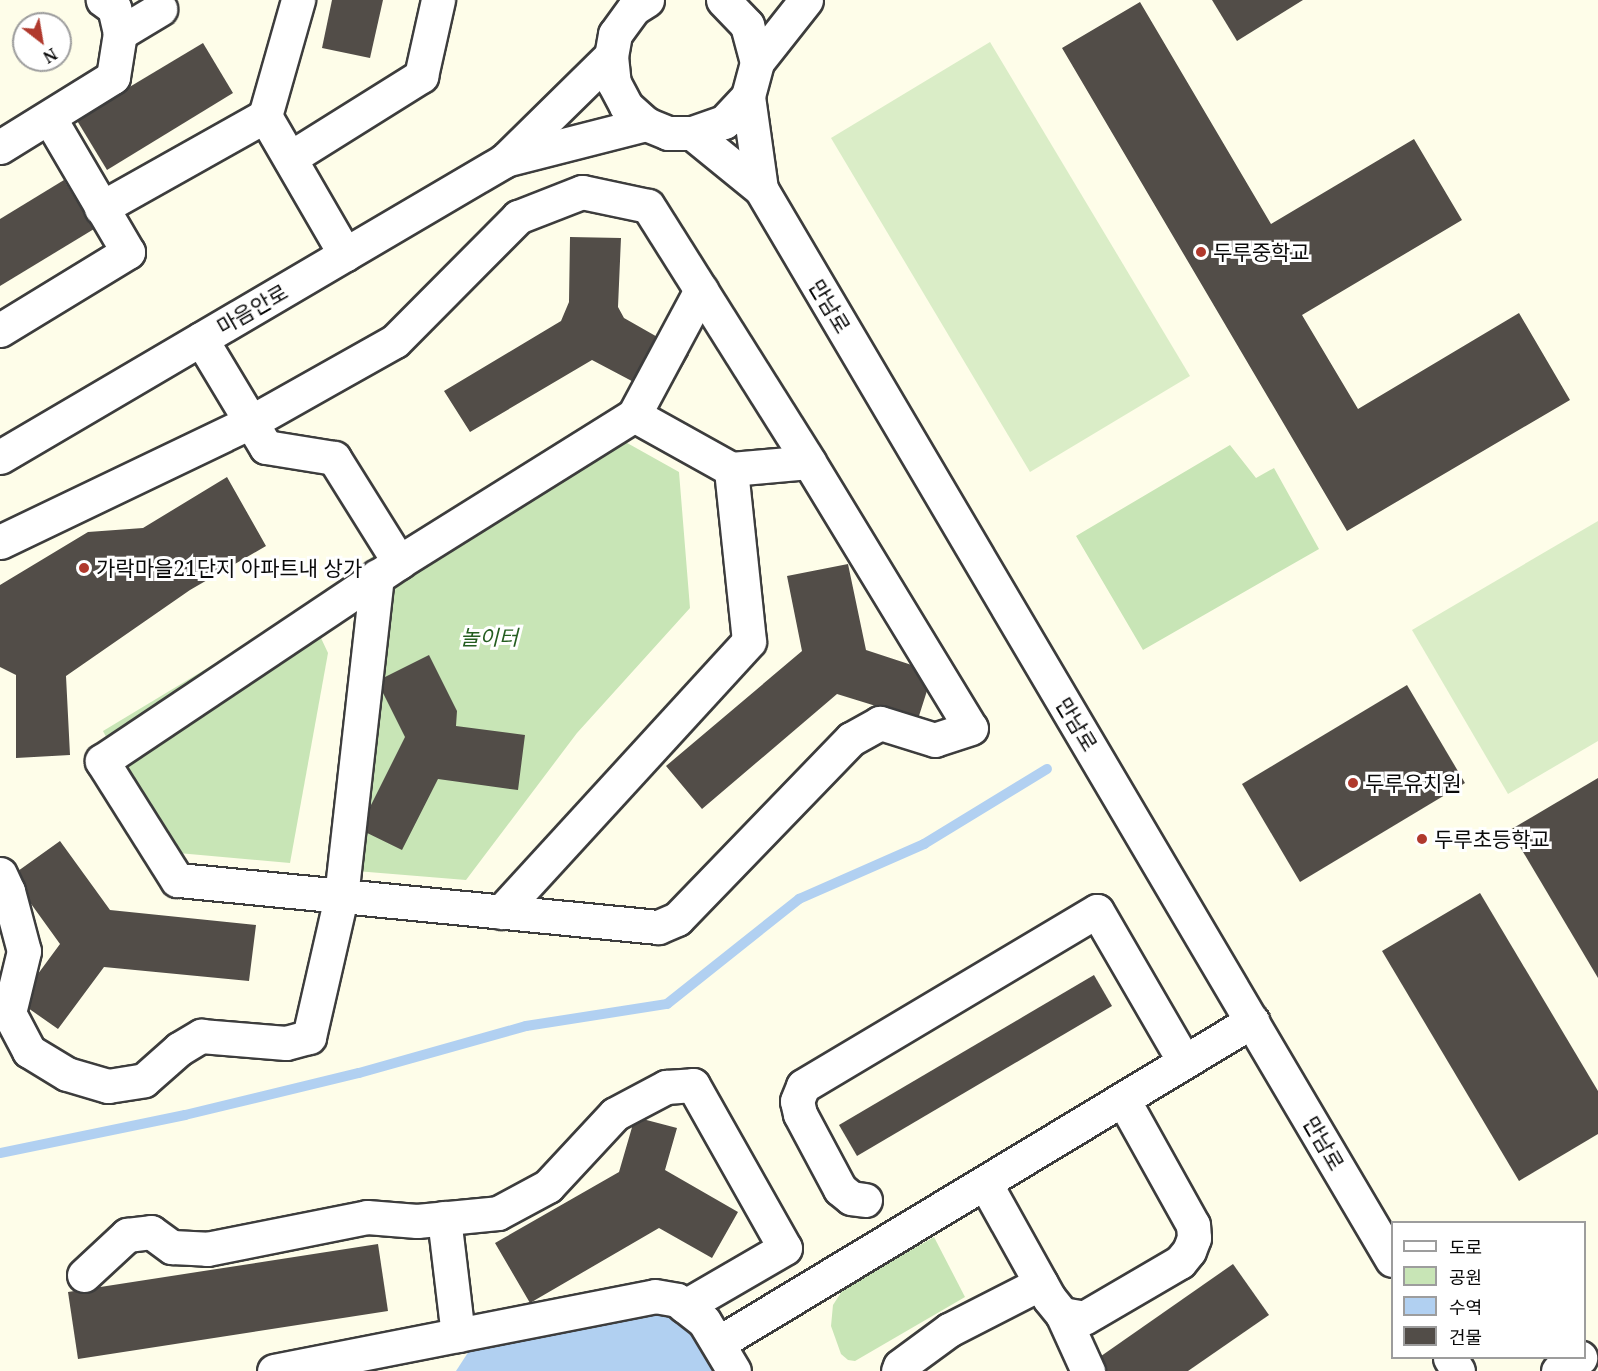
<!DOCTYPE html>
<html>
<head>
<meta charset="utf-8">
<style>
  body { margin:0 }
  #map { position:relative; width:1598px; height:1371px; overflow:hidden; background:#fefde9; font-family:"Noto Serif","Noto Sans KR",serif }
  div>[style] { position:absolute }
  .green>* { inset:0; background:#c8e5b6 }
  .pitch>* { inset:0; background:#daedc7 }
  .water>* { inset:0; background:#b1d0f1 }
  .stream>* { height:10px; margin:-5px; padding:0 5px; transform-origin:5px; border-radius:5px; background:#b1d0f1 }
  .building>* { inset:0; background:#524d48 }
  .roads { filter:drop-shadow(2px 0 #3d3d3d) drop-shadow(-2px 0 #3d3d3d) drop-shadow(0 2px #3d3d3d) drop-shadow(0 -2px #3d3d3d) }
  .minor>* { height:33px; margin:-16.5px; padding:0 16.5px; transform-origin:16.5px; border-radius:16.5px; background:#fff }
  .dots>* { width:16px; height:16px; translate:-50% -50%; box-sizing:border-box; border:3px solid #fff; border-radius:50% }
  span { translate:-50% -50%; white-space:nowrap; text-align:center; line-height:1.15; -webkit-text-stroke:6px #fff; paint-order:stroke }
  .poi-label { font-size:21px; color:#0a0a0a }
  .left { translate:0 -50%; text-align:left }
  .street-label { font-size:21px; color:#0a0a0a }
  .park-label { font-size:21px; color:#245d20; font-style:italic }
  .legend { position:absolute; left:1391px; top:1221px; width:195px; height:138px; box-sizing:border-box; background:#fff; border:2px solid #9d9d9d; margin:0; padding:8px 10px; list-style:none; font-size:18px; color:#0a0a0a }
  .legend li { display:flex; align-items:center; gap:12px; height:30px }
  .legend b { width:30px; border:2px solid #9d9d9d }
  .north { position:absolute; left:12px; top:12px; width:60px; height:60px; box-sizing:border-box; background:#fff; border:2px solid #9d9d9d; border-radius:50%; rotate:149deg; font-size:16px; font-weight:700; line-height:24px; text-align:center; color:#0a0a0a }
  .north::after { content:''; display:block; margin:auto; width:21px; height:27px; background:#b0392d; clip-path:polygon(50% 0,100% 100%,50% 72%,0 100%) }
</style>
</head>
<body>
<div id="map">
  <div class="green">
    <i style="clip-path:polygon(595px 425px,679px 472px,690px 608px,577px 733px,466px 880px,356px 871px,357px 638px,370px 558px)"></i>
    <i style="clip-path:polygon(1230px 445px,1256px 478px,1274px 468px,1319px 549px,1143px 650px,1076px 536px)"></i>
    <i style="clip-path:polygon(307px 608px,328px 653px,290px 863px,167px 852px,103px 731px)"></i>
    <i style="clip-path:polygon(934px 1237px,965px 1297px,855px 1361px,848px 1360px,841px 1354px,831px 1326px,833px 1305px,844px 1288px)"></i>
  </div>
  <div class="pitch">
    <i style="clip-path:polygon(990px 42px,1190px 376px,1030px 472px,831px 138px)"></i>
    <i style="clip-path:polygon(1598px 521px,1598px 741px,1508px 794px,1412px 630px)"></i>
  </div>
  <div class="water">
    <i style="clip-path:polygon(669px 1312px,694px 1334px,714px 1371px,456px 1371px,469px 1351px,610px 1321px)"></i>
  </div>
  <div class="stream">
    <i style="left:0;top:1153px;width:189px;rotate:-11.6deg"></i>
    <i style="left:185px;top:1115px;width:179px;rotate:-13.6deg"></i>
    <i style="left:359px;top:1073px;width:173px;rotate:-15.7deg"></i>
    <i style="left:526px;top:1026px;width:143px;rotate:-8.9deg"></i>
    <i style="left:667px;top:1004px;width:169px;rotate:-38.5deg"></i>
    <i style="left:799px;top:899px;width:137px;rotate:-23.7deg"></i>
    <i style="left:924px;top:844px;width:144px;rotate:-31.4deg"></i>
  </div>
  <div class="building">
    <i style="clip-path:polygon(332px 0,383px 0,370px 58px,322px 48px)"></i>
    <i style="clip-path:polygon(1212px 0,1303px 0,1237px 41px)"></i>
    <i style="clip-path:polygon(1140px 2px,1271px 224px,1414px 139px,1462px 220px,1302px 315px,1358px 409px,1519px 313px,1570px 400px,1347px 531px,1062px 48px)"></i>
    <i style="clip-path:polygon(203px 43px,233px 93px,107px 170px,76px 119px)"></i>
    <i style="clip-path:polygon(64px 180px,94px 229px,0 286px,0 219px)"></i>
    <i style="clip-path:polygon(570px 237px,621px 238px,618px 307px,624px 318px,689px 355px,664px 398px,592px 360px,470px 432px,444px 391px,561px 321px,569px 302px)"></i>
    <i style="clip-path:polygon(227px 477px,266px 546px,190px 590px,66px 676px,70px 755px,16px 758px,16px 675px,0 667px,0 585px,88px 532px,143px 528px)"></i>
    <i style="clip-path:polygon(848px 564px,866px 650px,933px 672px,918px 719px,837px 694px,702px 809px,666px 766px,802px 651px,787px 576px)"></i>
    <i style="clip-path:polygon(429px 655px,457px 711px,456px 726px,525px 735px,518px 790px,438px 779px,402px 850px,359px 829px,405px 737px,377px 681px)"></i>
    <i style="clip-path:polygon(1407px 685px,1465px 783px,1300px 882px,1242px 784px)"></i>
    <i style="clip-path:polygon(1598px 778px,1598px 978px,1510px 830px)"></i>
    <i style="clip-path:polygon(60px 841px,110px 910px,256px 925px,249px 981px,104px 967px,58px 1029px,18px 1001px,60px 944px,11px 876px)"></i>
    <i style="clip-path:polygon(1480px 893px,1598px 1091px,1598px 1134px,1519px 1181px,1382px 951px)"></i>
    <i style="clip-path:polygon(1094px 975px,1112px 1006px,857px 1156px,839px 1125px)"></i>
    <i style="clip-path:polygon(635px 1117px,677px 1128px,665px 1170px,738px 1212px,712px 1258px,659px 1228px,530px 1303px,495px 1243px,619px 1172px)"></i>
    <i style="clip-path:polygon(378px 1244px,388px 1311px,78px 1359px,68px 1292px)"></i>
    <i style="clip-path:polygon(1233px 1264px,1269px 1315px,1188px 1371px,1100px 1371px,1094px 1361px)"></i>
  </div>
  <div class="roads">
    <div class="minor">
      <i style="left:647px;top:0;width:15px;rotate:148deg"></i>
      <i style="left:634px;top:8px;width:32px;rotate:126deg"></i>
      <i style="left:615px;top:34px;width:22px;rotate:100deg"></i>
      <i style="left:611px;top:56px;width:27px;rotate:84deg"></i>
      <i style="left:614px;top:83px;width:26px;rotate:62deg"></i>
      <i style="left:626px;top:106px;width:27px;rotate:42deg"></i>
      <i style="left:646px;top:124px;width:24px;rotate:22deg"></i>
      <i style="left:668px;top:133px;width:24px"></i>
      <i style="left:692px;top:133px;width:34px;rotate:-19deg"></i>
      <i style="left:724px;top:122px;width:35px;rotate:-47deg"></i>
      <i style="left:723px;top:0;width:35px;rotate:46deg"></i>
      <i style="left:747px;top:25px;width:38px;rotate:75deg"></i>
      <i style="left:120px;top:33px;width:47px;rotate:-31deg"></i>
      <i style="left:265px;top:116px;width:160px;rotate:59.9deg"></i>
      <i style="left:692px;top:133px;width:89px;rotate:39.1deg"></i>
      <i style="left:761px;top:189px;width:1243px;rotate:59.49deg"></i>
      <i style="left:0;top:147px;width:133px;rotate:-31.8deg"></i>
      <i style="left:113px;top:77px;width:45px;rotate:-81deg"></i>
      <i style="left:120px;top:33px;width:26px;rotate:-103deg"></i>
      <i style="left:114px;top:8px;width:14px;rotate:-144deg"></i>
      <i style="left:290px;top:158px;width:155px;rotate:-32deg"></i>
      <i style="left:421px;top:76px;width:78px;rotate:-77.4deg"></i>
      <i style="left:505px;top:160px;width:146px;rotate:-14.3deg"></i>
      <i style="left:761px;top:189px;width:94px;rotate:-98deg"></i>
      <i style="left:748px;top:96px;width:35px;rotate:-75deg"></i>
      <i style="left:757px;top:62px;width:79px;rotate:-51.7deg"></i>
      <i style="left:101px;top:208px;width:188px;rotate:-29.3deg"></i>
      <i style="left:265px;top:116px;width:121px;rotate:-74.1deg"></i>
      <i style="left:0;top:330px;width:150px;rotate:-31.4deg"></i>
      <i style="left:128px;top:252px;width:154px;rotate:-120.4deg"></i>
      <i style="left:201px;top:339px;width:126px;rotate:59deg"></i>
      <i style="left:266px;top:447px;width:69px;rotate:9.2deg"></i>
      <i style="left:334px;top:458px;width:123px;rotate:58deg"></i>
      <i style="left:634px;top:415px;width:111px;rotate:29.1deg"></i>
      <i style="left:731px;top:469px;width:78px;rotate:-5.1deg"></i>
      <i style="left:0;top:457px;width:584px;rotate:-30.43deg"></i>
      <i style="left:504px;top:161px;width:150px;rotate:-44.5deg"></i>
      <i style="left:0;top:542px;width:278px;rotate:-25.6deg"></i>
      <i style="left:251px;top:422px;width:165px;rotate:-29.4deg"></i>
      <i style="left:395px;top:341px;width:175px;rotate:-45.2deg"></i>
      <i style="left:518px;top:217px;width:69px;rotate:-21.3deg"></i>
      <i style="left:582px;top:192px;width:67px;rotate:12deg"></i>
      <i style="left:648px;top:206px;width:302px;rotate:57.8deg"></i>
      <i style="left:809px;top:462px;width:311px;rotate:58.7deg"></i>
      <i style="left:971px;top:728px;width:38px;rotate:162deg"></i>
      <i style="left:935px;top:740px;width:58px;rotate:-162.8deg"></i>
      <i style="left:880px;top:723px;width:33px;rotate:151deg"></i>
      <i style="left:851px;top:739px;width:250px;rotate:134deg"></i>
      <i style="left:677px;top:919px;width:21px;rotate:157deg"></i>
      <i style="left:658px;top:927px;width:483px;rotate:-174.4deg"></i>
      <i style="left:177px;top:880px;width:141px;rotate:-122.2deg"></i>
      <i style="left:102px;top:761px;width:358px;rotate:-33.8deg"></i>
      <i style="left:399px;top:562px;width:277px;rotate:-32deg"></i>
      <i style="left:634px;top:415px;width:142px;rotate:-61.8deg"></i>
      <i style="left:0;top:874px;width:19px;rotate:65deg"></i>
      <i style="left:8px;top:891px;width:62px;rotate:75.1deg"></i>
      <i style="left:24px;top:951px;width:64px;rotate:103.6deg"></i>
      <i style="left:9px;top:1013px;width:43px;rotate:62.2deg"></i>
      <i style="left:29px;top:1051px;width:44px;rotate:31.2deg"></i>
      <i style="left:67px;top:1074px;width:43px;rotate:16.3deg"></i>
      <i style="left:108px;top:1086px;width:36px;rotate:-9deg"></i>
      <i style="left:144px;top:1080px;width:47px;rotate:-41.5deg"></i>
      <i style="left:179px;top:1049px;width:26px;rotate:-31deg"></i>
      <i style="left:201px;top:1036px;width:85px;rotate:4.7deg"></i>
      <i style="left:286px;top:1043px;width:24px;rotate:-15deg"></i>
      <i style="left:309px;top:1037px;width:144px;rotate:-77.1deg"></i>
      <i style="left:341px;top:897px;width:323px;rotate:-83.6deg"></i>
      <i style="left:501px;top:912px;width:367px;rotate:-47.5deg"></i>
      <i style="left:749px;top:641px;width:173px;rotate:-96deg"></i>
      <i style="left:985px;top:1183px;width:132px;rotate:60.9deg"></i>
      <i style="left:1049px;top:1298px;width:21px;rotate:51deg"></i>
      <i style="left:1062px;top:1314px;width:22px;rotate:10deg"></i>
      <i style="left:1084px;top:1318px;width:111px;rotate:-30.3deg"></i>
      <i style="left:1180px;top:1262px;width:14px;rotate:-51deg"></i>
      <i style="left:1189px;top:1251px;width:14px;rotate:-69deg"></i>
      <i style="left:1194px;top:1238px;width:13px;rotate:-94deg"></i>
      <i style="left:1193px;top:1225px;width:144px;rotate:-119.1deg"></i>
      <i style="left:865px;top:1200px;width:14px;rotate:-172deg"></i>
      <i style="left:851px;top:1198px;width:14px;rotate:-141deg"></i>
      <i style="left:840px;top:1189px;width:85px;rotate:-118.1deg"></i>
      <i style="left:800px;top:1114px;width:13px;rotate:-103deg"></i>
      <i style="left:797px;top:1101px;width:16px;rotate:-68deg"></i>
      <i style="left:803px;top:1086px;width:342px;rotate:-30.8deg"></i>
      <i style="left:1097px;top:911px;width:173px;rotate:59.9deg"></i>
      <i style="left:444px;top:1218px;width:118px;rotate:83.2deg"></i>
      <i style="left:84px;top:1275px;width:59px;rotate:-42.9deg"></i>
      <i style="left:127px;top:1235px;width:24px;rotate:-7deg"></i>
      <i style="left:151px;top:1232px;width:26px;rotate:36deg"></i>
      <i style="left:172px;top:1247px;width:35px;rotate:3deg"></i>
      <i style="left:207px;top:1249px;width:163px;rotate:-11.3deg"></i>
      <i style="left:367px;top:1217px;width:50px;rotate:4.6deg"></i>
      <i style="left:417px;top:1221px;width:81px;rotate:-5.6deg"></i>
      <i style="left:498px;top:1213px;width:57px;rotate:-28.4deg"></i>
      <i style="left:548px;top:1186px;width:98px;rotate:-47.1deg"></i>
      <i style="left:615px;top:1114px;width:58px;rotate:-27.9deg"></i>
      <i style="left:666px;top:1087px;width:27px;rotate:-4deg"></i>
      <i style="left:693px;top:1085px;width:187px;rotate:60.6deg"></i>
      <i style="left:785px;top:1248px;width:116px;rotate:149.9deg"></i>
      <i style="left:1062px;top:1314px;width:63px;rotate:65.5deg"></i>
      <i style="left:730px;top:1336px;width:610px;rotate:-31.11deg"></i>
      <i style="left:1450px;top:1358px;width:15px;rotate:58deg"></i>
      <i style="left:274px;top:1371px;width:388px;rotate:-11.1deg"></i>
      <i style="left:655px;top:1296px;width:22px;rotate:10deg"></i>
      <i style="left:677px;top:1300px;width:34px;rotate:38deg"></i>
      <i style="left:704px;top:1321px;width:58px;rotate:59deg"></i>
      <i style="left:898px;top:1371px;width:5px;rotate:-68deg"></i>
      <i style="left:900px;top:1366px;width:61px;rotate:-36.3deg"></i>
      <i style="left:949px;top:1330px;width:103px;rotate:-27.1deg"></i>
      <i style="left:1558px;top:1371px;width:26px;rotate:-31deg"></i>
    </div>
  </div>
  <div class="dots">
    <i style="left:1201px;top:252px;background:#b0392d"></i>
    <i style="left:84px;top:568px;background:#b0392d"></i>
    <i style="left:1353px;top:783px;background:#b0392d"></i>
    <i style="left:1422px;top:839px;background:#b0392d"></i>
  </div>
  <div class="poi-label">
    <span class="left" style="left:1213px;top:252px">두루중학교</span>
    <span class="left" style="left:96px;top:568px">가락마을21단지 아파트내 상가</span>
    <span class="left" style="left:1365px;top:783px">두루유치원</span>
    <span class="left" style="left:1434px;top:839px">두루초등학교</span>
  </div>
  <div class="street-label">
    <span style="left:830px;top:306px;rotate:59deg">만남로</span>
    <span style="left:252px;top:309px;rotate:-30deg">마음안로</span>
    <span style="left:1077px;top:724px;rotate:59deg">만남로</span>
    <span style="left:1324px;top:1143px;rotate:60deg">만남로</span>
  </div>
  <div class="park-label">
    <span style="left:489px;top:637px">놀이터</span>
  </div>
  <ul class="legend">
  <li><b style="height:8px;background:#fff"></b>도로</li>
  <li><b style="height:16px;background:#c8e5b6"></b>공원</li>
  <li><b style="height:16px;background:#b1d0f1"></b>수역</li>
  <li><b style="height:16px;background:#524d48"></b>건물</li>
  </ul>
  <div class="north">N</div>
</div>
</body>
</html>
